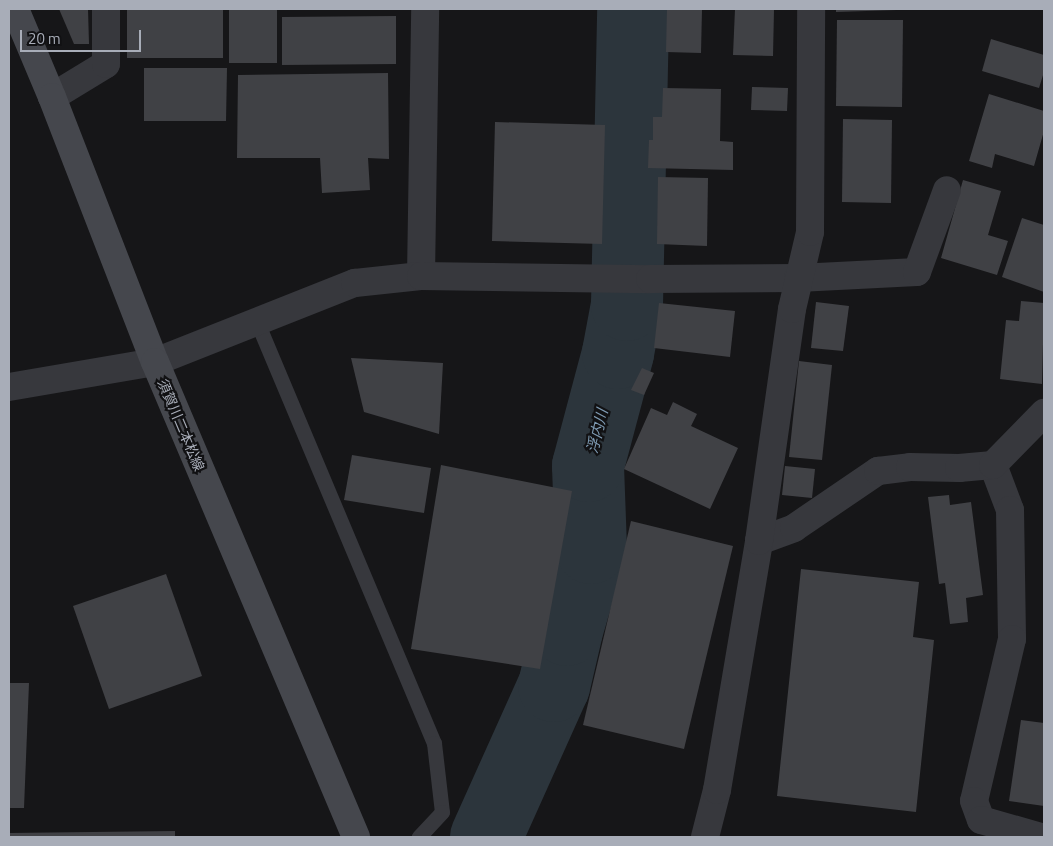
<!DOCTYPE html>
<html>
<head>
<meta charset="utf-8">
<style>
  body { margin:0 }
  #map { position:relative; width:1053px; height:846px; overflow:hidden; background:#161618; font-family:"Titillium Web","Noto Sans JP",sans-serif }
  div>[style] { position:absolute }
  .river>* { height:72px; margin:-36px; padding:0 36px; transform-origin:36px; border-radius:36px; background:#2c353c }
  .building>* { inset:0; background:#404145 }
  .service>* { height:15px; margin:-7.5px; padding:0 7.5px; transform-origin:7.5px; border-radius:7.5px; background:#37383d }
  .minor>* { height:28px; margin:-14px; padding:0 14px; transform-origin:14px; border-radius:14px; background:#37383d }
  .tertiary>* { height:28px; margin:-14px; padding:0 14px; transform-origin:14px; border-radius:14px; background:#37383d }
  .secondary>* { height:28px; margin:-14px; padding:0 14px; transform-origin:14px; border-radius:14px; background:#45474d }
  span { translate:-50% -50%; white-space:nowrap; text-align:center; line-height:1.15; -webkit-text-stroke:4.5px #111113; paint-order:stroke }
  .street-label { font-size:14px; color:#a8adb8 }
  .water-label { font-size:15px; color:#7f9bb3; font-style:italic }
  .frame { position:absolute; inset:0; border:10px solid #a8adb8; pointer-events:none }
  .scale { position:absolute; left:20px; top:30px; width:121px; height:22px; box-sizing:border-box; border:2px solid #a8adb8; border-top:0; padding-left:6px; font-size:15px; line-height:18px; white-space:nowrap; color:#a8adb8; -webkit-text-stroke:4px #111113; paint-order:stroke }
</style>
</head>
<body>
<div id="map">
  <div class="river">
    <i style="left:486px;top:837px;width:166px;rotate:-65.8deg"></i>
    <i style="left:554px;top:686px;width:57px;rotate:-76.9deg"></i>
    <i style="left:567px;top:630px;width:85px;rotate:-73.7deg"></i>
    <i style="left:591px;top:548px;width:82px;rotate:-92.1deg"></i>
    <i style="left:588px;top:466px;width:117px;rotate:-75.1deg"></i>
    <i style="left:618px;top:353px;width:49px;rotate:-79.4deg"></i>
    <i style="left:627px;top:305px;width:296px;rotate:-88.8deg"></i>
  </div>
  <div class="building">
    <i style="clip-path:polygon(59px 9px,88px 9px,89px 44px,74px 44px)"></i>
    <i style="clip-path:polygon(127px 9px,223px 9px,223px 58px,127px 58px)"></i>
    <i style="clip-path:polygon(229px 9px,277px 9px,277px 63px,229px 63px)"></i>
    <i style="clip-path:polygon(667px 9px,702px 9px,701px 53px,666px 52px)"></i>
    <i style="clip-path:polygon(735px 9px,774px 9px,773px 56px,733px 55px)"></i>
    <i style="clip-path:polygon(836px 9px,897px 9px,897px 10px,836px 12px)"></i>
    <i style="clip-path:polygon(396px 16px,396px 64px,282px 65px,282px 17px)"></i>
    <i style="clip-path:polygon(837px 20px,903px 20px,902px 107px,836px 106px)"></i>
    <i style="clip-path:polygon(991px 39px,1044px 55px,1044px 72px,1039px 88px,982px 71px)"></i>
    <i style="clip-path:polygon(144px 68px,227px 68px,226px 121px,144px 121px)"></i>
    <i style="clip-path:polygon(388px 73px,389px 159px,368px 158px,370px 190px,322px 193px,320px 158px,237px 158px,238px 75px)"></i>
    <i style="clip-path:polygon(752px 87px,788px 88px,787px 111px,751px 110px)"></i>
    <i style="clip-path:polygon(663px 88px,721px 89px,720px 141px,733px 142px,733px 170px,648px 168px,649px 140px,653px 140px,653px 117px,662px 117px)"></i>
    <i style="clip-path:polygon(989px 94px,1044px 111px,1044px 131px,1034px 166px,995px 154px,992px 168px,969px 161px)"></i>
    <i style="clip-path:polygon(843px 119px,892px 120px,891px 203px,842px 202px)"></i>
    <i style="clip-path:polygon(495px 122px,605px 125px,602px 244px,492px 241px)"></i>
    <i style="clip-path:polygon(658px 177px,708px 178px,707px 246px,657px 244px)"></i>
    <i style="clip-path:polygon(963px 180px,1001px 191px,988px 235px,1008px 241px,997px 275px,941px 258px)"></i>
    <i style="clip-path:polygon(1022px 218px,1044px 225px,1044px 292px,1002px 277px)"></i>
    <i style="clip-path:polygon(1021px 301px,1044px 303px,1042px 384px,1000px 379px,1006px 320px,1019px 321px)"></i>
    <i style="clip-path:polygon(816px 302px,849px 306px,843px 351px,811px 348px)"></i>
    <i style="clip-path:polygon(659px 303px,735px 311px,730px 357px,654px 348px)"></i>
    <i style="clip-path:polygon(351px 358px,443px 363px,439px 434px,364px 412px)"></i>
    <i style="clip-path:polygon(799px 361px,832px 365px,822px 460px,789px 457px)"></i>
    <i style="clip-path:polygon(642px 368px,654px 373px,644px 395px,631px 390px)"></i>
    <i style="clip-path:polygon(673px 402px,697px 414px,691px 426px,738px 448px,710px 509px,624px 469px,651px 408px,667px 415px)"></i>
    <i style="clip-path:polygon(352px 455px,431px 468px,424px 513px,344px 500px)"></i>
    <i style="clip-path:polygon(441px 465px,572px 491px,540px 669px,411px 649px)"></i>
    <i style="clip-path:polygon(785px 466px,815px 469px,812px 498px,782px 495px)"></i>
    <i style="clip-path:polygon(949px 495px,950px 505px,971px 502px,983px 595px,966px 598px,968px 622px,950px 624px,945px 583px,939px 584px,928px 497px)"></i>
    <i style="clip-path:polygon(631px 521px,733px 546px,684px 749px,583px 725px)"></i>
    <i style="clip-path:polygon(801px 569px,919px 582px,913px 637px,934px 640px,916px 812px,777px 796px)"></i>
    <i style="clip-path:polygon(166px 574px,202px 676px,109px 709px,73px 606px)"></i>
    <i style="clip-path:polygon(9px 683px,29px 683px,24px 808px,9px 808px)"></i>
    <i style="clip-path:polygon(1021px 720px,1044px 723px,1044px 806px,1009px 801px)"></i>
    <i style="clip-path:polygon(175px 831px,175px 837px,9px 837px,9px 833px)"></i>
  </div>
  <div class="service">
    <i style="left:257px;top:322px;width:457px;rotate:67.2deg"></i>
    <i style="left:434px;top:743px;width:69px;rotate:83.4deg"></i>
    <i style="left:442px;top:812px;width:34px;rotate:133deg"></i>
  </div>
  <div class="minor">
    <i style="left:52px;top:97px;width:63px;rotate:-31.4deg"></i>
    <i style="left:106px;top:64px;width:55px;rotate:-90deg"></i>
    <i style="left:421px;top:276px;width:267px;rotate:-89.1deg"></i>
    <i style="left:155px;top:362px;width:215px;rotate:-21.6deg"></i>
    <i style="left:355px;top:283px;width:66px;rotate:-6.1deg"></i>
    <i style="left:421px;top:276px;width:229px;rotate:0.8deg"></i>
    <i style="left:650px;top:279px;width:148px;rotate:-0.4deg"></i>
    <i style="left:798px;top:278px;width:119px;rotate:-2.9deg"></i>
    <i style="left:917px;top:272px;width:87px;rotate:-69.9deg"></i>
    <i style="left:993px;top:465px;width:48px;rotate:69.3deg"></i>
    <i style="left:1010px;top:510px;width:129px;rotate:89.1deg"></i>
    <i style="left:1012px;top:639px;width:166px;rotate:103.2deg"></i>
    <i style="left:974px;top:801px;width:20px;rotate:70deg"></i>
    <i style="left:981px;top:820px;width:62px;rotate:15.8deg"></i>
    <i style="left:759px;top:541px;width:37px;rotate:-20deg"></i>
    <i style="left:794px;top:528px;width:102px;rotate:-34.2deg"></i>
    <i style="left:878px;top:471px;width:32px;rotate:-7deg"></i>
    <i style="left:910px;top:467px;width:49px;rotate:1.2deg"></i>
    <i style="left:959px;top:468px;width:34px;rotate:-5deg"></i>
    <i style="left:993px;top:465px;width:73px;rotate:-45.6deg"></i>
    <i style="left:705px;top:837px;width:49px;rotate:-75.7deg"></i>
    <i style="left:717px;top:790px;width:253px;rotate:-80.4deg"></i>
    <i style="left:759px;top:541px;width:234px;rotate:-81.9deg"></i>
    <i style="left:792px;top:309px;width:79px;rotate:-76.8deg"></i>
    <i style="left:810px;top:232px;width:223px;rotate:-89.7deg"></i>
  </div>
  <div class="tertiary">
    <i style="left:9px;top:387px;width:148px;rotate:-9.7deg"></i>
  </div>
  <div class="secondary">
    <i style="left:15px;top:9px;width:95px;rotate:67.2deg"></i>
    <i style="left:52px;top:97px;width:284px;rotate:68.8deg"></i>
    <i style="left:155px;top:362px;width:516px;rotate:67.06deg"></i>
  </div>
  <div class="street-label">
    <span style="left:181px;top:425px;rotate:67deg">須賀川二本松線</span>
  </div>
  <div class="water-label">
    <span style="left:597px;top:431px;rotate:-76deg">浮内川</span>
  </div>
  <div class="frame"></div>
  <div class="scale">20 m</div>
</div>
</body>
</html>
